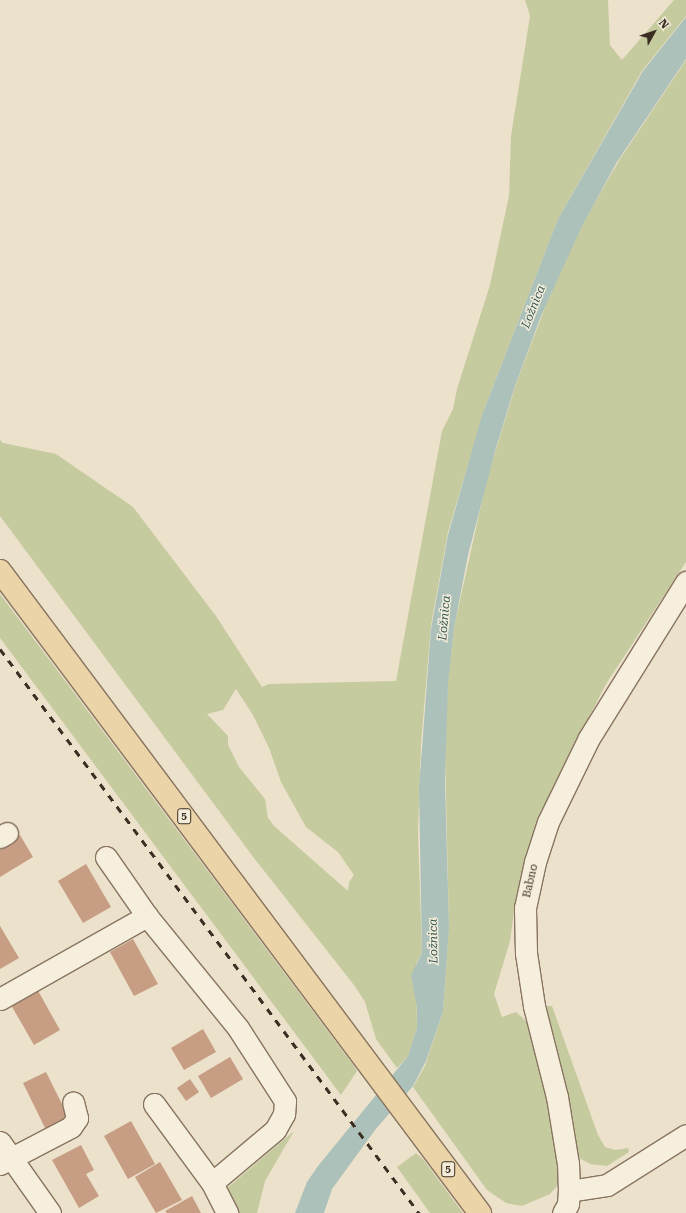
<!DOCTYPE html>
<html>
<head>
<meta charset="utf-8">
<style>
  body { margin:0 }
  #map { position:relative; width:686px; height:1213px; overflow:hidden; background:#ece1cb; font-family:"Roboto Serif",serif }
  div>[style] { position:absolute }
  .green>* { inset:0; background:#c6ca9f }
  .water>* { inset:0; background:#abc1ba }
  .building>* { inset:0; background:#c79e84 }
  .roads { filter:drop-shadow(1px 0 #887460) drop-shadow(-1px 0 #887460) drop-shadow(0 1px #887460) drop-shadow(0 -1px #887460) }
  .minor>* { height:21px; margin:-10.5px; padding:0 10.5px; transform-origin:10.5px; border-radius:10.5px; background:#f7efde }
  .major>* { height:22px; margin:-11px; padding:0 11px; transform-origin:11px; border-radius:11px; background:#ebd4a7 }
  .rail>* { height:3px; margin-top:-1.5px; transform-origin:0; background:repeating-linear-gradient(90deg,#3a2d22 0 7px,transparent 0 14px) }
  span { translate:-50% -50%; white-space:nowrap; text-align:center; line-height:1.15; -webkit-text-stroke:3px #f4ecda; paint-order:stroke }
  .shield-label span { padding:1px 3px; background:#f4ecda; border:1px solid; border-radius:3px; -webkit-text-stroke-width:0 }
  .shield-label { font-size:10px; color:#3a2d22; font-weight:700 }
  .street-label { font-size:11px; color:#3a2d22 }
  .water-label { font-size:12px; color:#335955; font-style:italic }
  .north { position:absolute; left:634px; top:12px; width:40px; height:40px; -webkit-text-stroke:3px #f4ecda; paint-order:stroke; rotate:50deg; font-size:11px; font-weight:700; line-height:16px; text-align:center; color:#3a2d22 }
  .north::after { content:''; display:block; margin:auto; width:14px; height:18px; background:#3a2d22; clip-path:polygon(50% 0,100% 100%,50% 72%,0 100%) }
</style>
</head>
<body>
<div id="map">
  <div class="green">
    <i style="clip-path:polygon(evenodd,525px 0,608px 0,610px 45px,622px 60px,674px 0,686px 0,686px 16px,642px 71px,558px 219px,485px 407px,448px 532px,431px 625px,421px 743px,418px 833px,422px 953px,416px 964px,417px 1028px,408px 1056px,397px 1068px,376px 1039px,365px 1002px,354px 985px,254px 858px,0 516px,0 440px,3px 443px,56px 454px,133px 507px,216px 616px,262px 687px,269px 684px,396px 681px,442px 431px,453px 409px,457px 389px,490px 285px,509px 196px,511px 136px,530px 16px,525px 0,236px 689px,253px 715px,269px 748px,281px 782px,306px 827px,338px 852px,354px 875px,349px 882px,348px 891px,274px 826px,268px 818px,265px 799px,239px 767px,228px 745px,228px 736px,207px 714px,223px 710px,236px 689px)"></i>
    <i style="clip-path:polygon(686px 60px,686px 562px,606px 684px,552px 789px,529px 846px,516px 897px,510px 941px,494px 994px,502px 1017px,516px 1012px,528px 1023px,546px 1093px,560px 1172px,557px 1186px,550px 1194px,522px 1206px,506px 1203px,487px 1190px,413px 1087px,425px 1066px,443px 1012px,449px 927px,445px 749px,448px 681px,454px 627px,487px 479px,516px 384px,546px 305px,579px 230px,620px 159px)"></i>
    <i style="clip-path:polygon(0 594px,354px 1066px,357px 1071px,341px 1095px,0 638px)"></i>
    <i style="clip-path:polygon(544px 1006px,552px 1006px,598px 1135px,605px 1147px,615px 1150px,628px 1148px,629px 1152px,607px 1166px,590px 1164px,579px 1158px)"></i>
    <i style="clip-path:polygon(294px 1131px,265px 1181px,257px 1213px,239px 1213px,226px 1189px)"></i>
    <i style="clip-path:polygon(416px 1153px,423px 1159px,463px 1213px,430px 1213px,397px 1167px)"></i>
  </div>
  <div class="water">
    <i style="clip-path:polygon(686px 17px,686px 59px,617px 162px,582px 226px,541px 316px,515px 386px,496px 448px,468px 555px,454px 628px,448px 684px,445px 781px,449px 928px,443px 1012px,426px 1061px,413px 1086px,375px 1130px,332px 1189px,324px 1213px,295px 1213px,307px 1182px,318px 1166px,408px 1056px,417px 1028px,417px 1008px,411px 975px,422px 953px,419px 788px,431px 629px,448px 535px,482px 415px,558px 219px,643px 71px)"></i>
  </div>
  <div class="building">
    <i style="clip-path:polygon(20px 835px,33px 857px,0 877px,0 847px)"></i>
    <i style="clip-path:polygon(86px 864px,111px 907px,83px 923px,58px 881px)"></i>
    <i style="clip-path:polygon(0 926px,19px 958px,0 969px)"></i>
    <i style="clip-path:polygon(133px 939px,158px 984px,134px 996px,110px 952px)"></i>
    <i style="clip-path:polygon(37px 989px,60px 1030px,34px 1045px,11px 1005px)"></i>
    <i style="clip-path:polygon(203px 1029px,216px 1052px,184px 1070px,171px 1048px)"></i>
    <i style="clip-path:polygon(230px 1057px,243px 1079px,211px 1098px,198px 1076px)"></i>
    <i style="clip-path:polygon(46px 1072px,69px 1118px,46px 1130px,23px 1083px)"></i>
    <i style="clip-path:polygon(190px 1079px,199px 1092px,186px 1101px,177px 1088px)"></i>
    <i style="clip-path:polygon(131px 1121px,155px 1164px,128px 1179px,104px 1136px)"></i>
    <i style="clip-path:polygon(81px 1145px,94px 1170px,86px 1174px,99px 1196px,79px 1208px,52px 1160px)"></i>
    <i style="clip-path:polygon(160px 1162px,182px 1200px,156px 1213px,135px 1177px)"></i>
    <i style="clip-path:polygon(192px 1196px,201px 1213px,167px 1213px,165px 1211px)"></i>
  </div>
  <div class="roads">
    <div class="minor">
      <i style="left:0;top:837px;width:8px;rotate:-30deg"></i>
      <i style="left:106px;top:857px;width:72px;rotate:55.2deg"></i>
      <i style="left:0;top:999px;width:169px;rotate:-29.5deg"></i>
      <i style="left:147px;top:916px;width:144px;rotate:50.9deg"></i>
      <i style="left:238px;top:1028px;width:87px;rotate:57.2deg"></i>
      <i style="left:285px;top:1101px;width:13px;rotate:94deg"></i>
      <i style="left:284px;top:1114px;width:18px;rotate:119deg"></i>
      <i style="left:275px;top:1130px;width:82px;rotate:139.9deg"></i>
      <i style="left:154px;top:1104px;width:98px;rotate:53.7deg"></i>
      <i style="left:212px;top:1183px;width:34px;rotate:63deg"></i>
      <i style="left:0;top:1142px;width:87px;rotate:54.8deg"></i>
      <i style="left:0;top:1164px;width:80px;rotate:-27.5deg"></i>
      <i style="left:71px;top:1127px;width:11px;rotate:-56deg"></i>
      <i style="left:77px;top:1118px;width:16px;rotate:-104deg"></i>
      <i style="left:569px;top:1191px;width:38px;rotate:-9deg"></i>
      <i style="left:607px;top:1185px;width:93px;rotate:-32.3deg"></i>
      <i style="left:563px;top:1213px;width:10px;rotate:-61deg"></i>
      <i style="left:568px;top:1204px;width:13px;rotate:-86deg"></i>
      <i style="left:569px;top:1191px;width:27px;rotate:-92deg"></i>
      <i style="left:568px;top:1164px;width:68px;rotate:-99.3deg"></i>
      <i style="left:557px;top:1097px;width:94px;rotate:-104.2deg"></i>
      <i style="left:534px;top:1006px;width:54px;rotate:-98.6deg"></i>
      <i style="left:526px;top:953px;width:45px;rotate:-91.3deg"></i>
      <i style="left:525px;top:908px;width:47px;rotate:-77.7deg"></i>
      <i style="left:535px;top:862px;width:42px;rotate:-72deg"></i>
      <i style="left:548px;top:822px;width:93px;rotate:-64deg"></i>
      <i style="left:589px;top:738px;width:184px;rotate:-58.1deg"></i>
    </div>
    <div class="major">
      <i style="left:0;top:571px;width:802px;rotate:53.22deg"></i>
    </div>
  </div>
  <div class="rail">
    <i style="left:0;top:649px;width:703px;rotate:53.39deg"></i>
  </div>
  <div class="shield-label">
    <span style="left:184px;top:816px">5</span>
    <span style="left:448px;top:1169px">5</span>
  </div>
  <div class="street-label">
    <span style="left:531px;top:881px;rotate:-77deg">Babno</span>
  </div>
  <div class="water-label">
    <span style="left:534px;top:307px;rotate:-68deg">Ložnica</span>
    <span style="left:445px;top:618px;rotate:-85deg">Ložnica</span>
    <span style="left:434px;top:941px;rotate:-91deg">Ložnica</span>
  </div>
  <div class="north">N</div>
</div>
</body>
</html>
